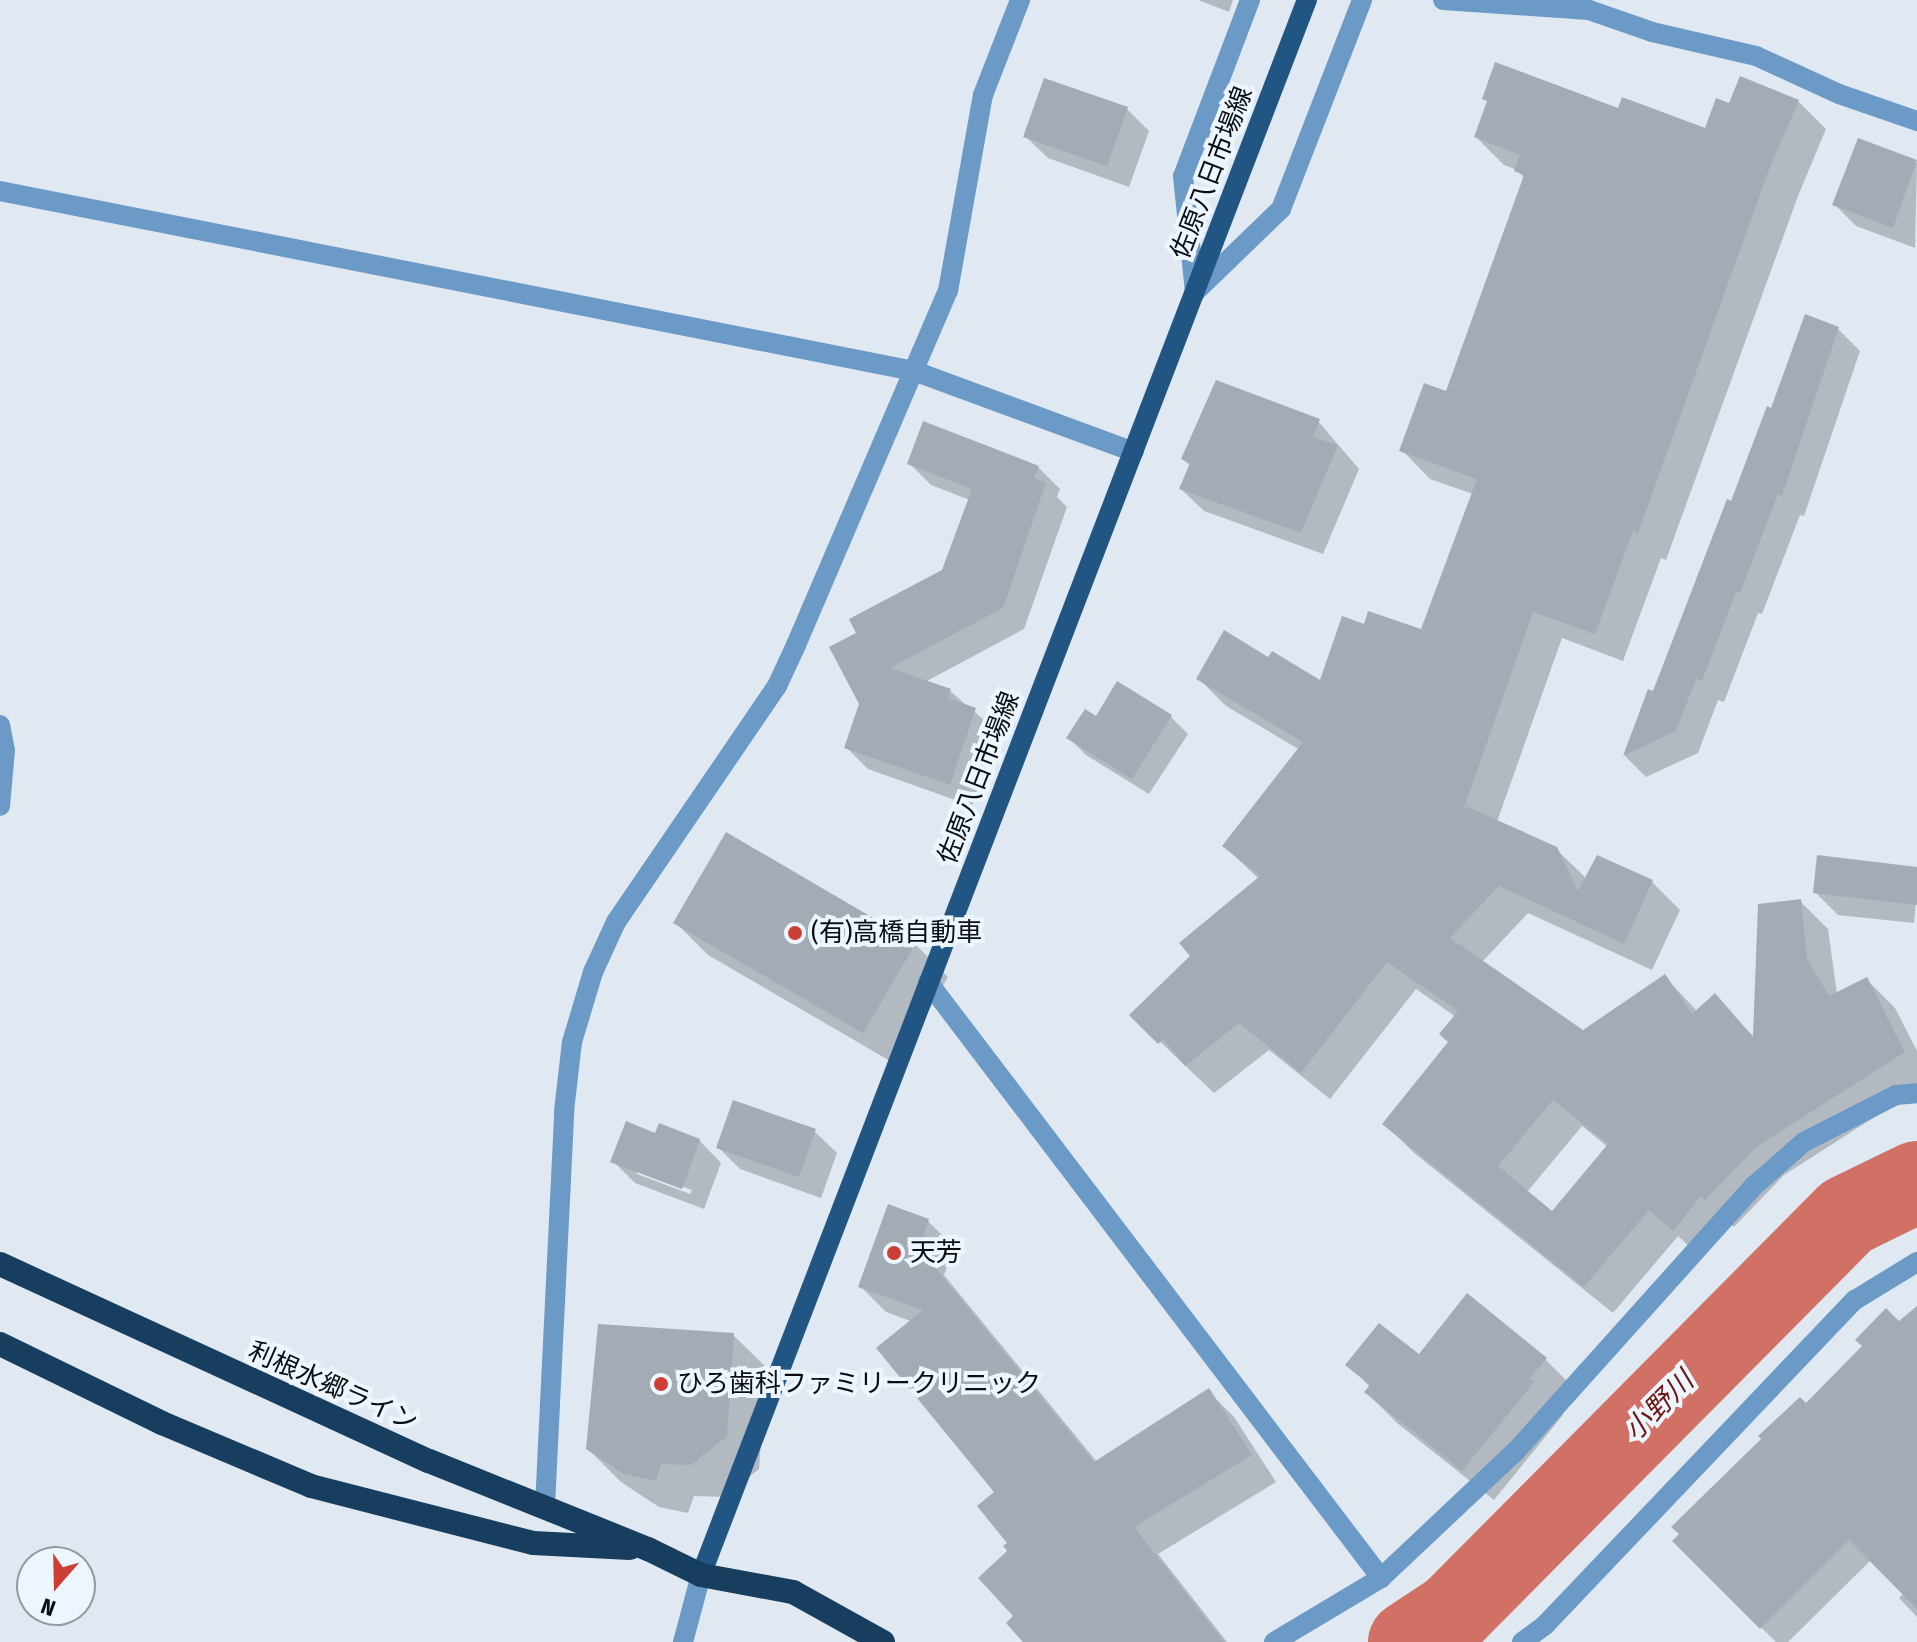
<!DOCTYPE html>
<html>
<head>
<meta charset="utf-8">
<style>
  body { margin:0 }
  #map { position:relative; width:1917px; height:1642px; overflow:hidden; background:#e0e8f1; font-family:"Fira Sans Condensed","Noto Sans JP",sans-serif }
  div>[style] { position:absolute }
  .shadow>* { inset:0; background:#0003 }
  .river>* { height:82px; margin:-41px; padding:0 41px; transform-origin:41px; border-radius:41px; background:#d17165 }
  .building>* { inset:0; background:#a3abb4 }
  .lane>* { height:20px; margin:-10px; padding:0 10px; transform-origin:10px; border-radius:10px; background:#6c9ac6 }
  .street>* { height:20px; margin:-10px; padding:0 10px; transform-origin:10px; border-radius:10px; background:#6c9ac6 }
  .primary>* { height:20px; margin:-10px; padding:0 10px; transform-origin:10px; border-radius:10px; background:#215583 }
  .highway>* { height:24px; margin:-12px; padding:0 12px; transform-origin:12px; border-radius:12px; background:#173e5f }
  .dots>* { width:22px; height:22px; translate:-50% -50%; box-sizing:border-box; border:4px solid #edf6ff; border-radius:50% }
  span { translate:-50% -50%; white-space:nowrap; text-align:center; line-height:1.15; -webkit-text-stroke:8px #edf6ff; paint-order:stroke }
  .street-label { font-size:26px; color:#0b0e10 }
  .poi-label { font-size:26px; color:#0b0e10 }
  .left { translate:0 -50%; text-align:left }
  .water-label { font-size:28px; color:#6d1511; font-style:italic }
  .north { position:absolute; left:16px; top:1546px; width:80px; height:80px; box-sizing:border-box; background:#edf6ff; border:2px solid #93999f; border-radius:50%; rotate:200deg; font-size:22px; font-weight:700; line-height:32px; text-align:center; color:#0b0e10 }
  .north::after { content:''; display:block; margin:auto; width:28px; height:36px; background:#cd3f35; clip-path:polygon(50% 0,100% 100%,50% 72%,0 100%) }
</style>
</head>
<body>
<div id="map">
  <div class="shadow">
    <i style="clip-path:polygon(1198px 0,1233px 0,1229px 12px)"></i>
    <i style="clip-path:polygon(evenodd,1484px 98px,1620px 110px,1706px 130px,1730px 105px,1798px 101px,1826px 129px,1798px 196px,1666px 560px,1661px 558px,1623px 661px,1562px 638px,1497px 822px,1556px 849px,1587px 879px,1652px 882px,1680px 910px,1652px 970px,1528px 913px,1482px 962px,1583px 1032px,1665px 977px,1697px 1011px,1715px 996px,1755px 1038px,1800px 901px,1828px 929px,1837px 994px,1867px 980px,1895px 1008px,1917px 1051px,1917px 1090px,1784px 1175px,1734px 1227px,1730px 1223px,1702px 1258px,1678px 1236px,1613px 1313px,1413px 1152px,1385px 1124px,1450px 1043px,1456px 1017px,1416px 989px,1330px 1099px,1269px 1050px,1214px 1093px,1132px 1015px,1193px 956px,1259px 879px,1224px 846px,1300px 750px,1226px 706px,1198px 678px,1269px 659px,1321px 683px,1365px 626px,1422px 632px,1473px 494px,1430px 479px,1402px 450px,1447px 394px,1525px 179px,1517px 170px,1504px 165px,1476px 137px,1489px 103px,1484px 98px,1582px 1126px,1608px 1147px,1553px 1214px,1527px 1192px,1582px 1126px)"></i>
    <i style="clip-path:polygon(1127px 109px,1149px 131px,1129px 187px,1048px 158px,1025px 136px)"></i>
    <i style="clip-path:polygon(1859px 141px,1917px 163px,1915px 248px,1856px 226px,1834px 204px)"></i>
    <i style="clip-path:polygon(1838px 329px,1860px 351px,1804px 516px,1800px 515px,1762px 614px,1758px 613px,1724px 702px,1718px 700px,1698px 753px,1646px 777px,1625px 756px,1650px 692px,1654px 694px,1772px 410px)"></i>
    <i style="clip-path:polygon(1318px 421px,1359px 469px,1323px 554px,1204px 511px,1181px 489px,1190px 466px,1183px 459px)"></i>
    <i style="clip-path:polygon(909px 463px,1038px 467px,1060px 489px,1057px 497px,1067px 507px,1024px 629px,925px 682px,950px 691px,997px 731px,972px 806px,868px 769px,846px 747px,862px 703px,859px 634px,944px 571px,970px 500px,931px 485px)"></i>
    <i style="clip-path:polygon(1118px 684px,1171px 717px,1188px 734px,1149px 794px,1086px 755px,1069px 738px,1096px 718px)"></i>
    <i style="clip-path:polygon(1917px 888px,1914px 923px,1838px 915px,1815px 892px)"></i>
    <i style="clip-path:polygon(676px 923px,915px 944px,948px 977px,897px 1065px,708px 955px)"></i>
    <i style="clip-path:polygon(814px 1131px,837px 1153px,821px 1198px,740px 1169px,718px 1147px)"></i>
    <i style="clip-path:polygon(evenodd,656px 1135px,699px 1140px,721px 1163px,704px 1209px,635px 1183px,613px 1161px,656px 1135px,637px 1170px,692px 1190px,690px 1194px,637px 1174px,637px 1170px)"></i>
    <i style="clip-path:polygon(928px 1221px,954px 1247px,944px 1275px,1097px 1462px,1208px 1391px,1234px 1417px,1276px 1482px,1158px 1554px,1227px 1642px,1026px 1642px,1016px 1616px,1010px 1543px,997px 1492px,913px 1322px,886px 1312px,860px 1286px)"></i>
    <i style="clip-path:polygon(1917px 1309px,1917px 1617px,1899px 1598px,1904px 1593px,1871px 1560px,1788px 1642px,1776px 1642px,1674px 1541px,1806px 1406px)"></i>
    <i style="clip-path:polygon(733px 1335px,766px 1367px,759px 1469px,724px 1497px,694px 1496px,688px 1513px,659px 1507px,621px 1482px,588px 1449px)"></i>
    <i style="clip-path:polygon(1545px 1359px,1576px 1390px,1559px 1411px,1563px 1415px,1494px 1500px,1397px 1423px,1366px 1392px,1370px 1387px,1348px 1364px)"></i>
  </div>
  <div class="river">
    <i style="left:1409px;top:1642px;width:53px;rotate:-33.4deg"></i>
    <i style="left:1453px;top:1613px;width:559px;rotate:-45.22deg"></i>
    <i style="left:1847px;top:1216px;width:78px;rotate:-25.9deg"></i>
  </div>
  <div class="building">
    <i style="clip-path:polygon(evenodd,1495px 62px,1618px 108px,1622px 97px,1705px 128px,1716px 98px,1729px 103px,1740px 76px,1799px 100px,1770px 167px,1638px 533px,1633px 531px,1595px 634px,1533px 612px,1464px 808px,1468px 807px,1557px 847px,1578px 891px,1597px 855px,1653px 880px,1624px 944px,1499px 886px,1450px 938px,1583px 1030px,1665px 974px,1692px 1014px,1715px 993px,1753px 1037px,1758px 904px,1801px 899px,1807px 959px,1829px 996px,1867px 977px,1905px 1052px,1756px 1147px,1705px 1200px,1701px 1196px,1673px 1231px,1649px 1210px,1584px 1287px,1382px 1124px,1448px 1042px,1439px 1034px,1458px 1011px,1387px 962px,1301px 1073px,1239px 1023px,1185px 1066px,1163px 1039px,1158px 1044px,1129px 1015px,1190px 956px,1179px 943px,1260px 876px,1222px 846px,1303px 742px,1196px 679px,1224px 630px,1268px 657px,1272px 651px,1320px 680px,1342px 616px,1364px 624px,1368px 611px,1421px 629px,1477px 479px,1399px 451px,1424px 383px,1446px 391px,1524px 175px,1514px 171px,1520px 155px,1474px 137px,1487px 101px,1482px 99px,1495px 62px,1553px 1100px,1608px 1144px,1552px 1211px,1498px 1166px,1553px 1100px)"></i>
    <i style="clip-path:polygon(1044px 78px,1128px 107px,1107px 166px,1023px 137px)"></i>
    <i style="clip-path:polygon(1858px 138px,1917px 160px,1893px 228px,1832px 205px)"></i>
    <i style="clip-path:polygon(1805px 314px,1839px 327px,1782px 496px,1778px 494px,1740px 593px,1736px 592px,1702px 681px,1696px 679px,1676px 731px,1623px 756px,1648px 689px,1653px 691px,1727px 499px,1731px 501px,1767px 406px,1771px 408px)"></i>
    <i style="clip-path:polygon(1216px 380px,1320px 419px,1313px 437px,1338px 445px,1301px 533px,1179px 489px,1190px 463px,1181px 459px)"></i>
    <i style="clip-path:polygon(923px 421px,1039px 466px,1034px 478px,1046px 483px,1003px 608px,890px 668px,951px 689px,948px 698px,976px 708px,950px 785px,844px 748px,859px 704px,829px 647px,856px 633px,849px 619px,942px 570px,972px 489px,907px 464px)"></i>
    <i style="clip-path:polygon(1117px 681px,1172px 715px,1132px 779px,1066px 738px,1085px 709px,1096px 716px)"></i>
    <i style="clip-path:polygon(726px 832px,916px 943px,863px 1033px,673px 923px)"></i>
    <i style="clip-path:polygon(1817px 855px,1917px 867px,1917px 905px,1813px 893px)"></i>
    <i style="clip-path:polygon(733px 1100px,816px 1129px,799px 1177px,716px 1148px)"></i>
    <i style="clip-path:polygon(626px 1121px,655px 1133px,659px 1123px,700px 1139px,682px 1189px,610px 1162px)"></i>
    <i style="clip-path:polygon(888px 1204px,929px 1219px,919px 1248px,1094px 1462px,1209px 1388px,1252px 1455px,1134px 1527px,1224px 1642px,1023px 1642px,1006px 1623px,1013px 1616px,978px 1578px,1007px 1551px,1003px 1546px,1007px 1543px,977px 1506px,994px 1492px,876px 1348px,923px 1310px,858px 1287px)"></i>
    <i style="clip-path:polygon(1467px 1293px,1547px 1358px,1529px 1379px,1534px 1382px,1462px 1471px,1364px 1392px,1370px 1385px,1345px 1365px,1379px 1323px,1419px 1354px)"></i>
    <i style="clip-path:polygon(1917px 1306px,1917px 1609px,1849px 1540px,1760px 1629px,1672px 1541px,1679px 1534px,1671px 1527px,1761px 1439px,1758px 1436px,1800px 1397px,1806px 1403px,1862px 1346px,1855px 1340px,1886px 1308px,1899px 1321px)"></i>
    <i style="clip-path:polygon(598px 1324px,734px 1333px,727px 1436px,691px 1465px,661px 1464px,656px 1481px,624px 1474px,586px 1449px)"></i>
  </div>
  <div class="lane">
    <i style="left:928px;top:982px;width:749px;rotate:52.76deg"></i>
  </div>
  <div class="street">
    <i style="left:1250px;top:0;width:188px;rotate:110.8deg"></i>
    <i style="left:1183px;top:176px;width:117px;rotate:84.1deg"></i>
    <i style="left:1195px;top:292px;width:120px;rotate:-44deg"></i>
    <i style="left:1281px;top:209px;width:224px;rotate:-68.8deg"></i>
    <i style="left:1443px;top:0;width:146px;rotate:3.9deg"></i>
    <i style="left:1589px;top:10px;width:67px;rotate:19.2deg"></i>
    <i style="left:1652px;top:32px;width:107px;rotate:13deg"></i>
    <i style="left:1756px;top:56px;width:91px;rotate:24.6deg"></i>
    <i style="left:1839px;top:94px;width:83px;rotate:19.1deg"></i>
    <i style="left:0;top:191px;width:932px;rotate:11.14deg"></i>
    <i style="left:914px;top:371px;width:234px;rotate:20.2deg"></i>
    <i style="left:0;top:725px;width:25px;rotate:79deg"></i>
    <i style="left:5px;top:750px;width:56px;rotate:95.1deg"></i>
    <i style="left:545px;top:1506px;width:395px;rotate:-87.2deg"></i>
    <i style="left:564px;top:1111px;width:69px;rotate:-83.4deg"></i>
    <i style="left:572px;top:1042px;width:73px;rotate:-73.3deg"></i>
    <i style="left:593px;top:972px;width:55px;rotate:-65.3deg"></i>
    <i style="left:616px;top:922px;width:286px;rotate:-55.7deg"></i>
    <i style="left:777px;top:686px;width:45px;rotate:-65.1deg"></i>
    <i style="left:796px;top:645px;width:385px;rotate:-66.8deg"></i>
    <i style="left:948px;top:291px;width:199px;rotate:-79.9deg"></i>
    <i style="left:983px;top:95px;width:102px;rotate:-68.7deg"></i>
    <i style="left:683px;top:1642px;width:69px;rotate:-75deg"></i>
    <i style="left:1274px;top:1642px;width:125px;rotate:-30.9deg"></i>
    <i style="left:1381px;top:1578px;width:185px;rotate:-43.3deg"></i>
    <i style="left:1516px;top:1451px;width:358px;rotate:-48.1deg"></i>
    <i style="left:1755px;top:1185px;width:65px;rotate:-41.3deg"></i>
    <i style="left:1804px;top:1142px;width:103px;rotate:-27.1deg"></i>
    <i style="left:1896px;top:1095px;width:21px;rotate:-5deg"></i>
    <i style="left:1522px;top:1642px;width:29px;rotate:-36deg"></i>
    <i style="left:1545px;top:1625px;width:449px;rotate:-46.4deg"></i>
    <i style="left:1855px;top:1300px;width:73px;rotate:-31.5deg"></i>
  </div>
  <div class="primary">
    <i style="left:701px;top:1575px;width:1688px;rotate:-68.96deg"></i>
  </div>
  <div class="highway">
    <i style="left:0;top:1264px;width:472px;rotate:24.7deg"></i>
    <i style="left:429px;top:1461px;width:236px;rotate:21.9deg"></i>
    <i style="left:648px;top:1549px;width:59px;rotate:26.1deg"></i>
    <i style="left:701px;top:1575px;width:94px;rotate:10.5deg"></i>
    <i style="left:793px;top:1592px;width:103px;rotate:29.1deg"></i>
    <i style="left:0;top:1344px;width:180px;rotate:26deg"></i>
    <i style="left:162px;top:1423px;width:162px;rotate:22.9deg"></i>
    <i style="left:311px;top:1486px;width:229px;rotate:14.4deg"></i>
    <i style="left:533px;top:1543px;width:97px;rotate:3deg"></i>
  </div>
  <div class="dots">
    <i style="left:795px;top:933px;background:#cd3f35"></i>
    <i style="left:894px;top:1253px;background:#cd3f35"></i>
    <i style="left:661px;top:1384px;background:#cd3f35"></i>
  </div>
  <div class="street-label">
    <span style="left:1212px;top:173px;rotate:-69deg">佐原八日市場線</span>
    <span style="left:979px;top:778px;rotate:-69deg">佐原八日市場線</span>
    <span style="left:333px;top:1387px;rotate:24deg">利根水郷ライン</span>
  </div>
  <div class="poi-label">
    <span class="left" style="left:811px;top:933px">(有)高橋自動車</span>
    <span class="left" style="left:910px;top:1253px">天芳</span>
    <span class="left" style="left:677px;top:1384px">ひろ歯科ファミリークリニック</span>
  </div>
  <div class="water-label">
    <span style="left:1659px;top:1406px;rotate:-45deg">小野川</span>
  </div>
  <div class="north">N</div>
</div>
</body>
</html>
